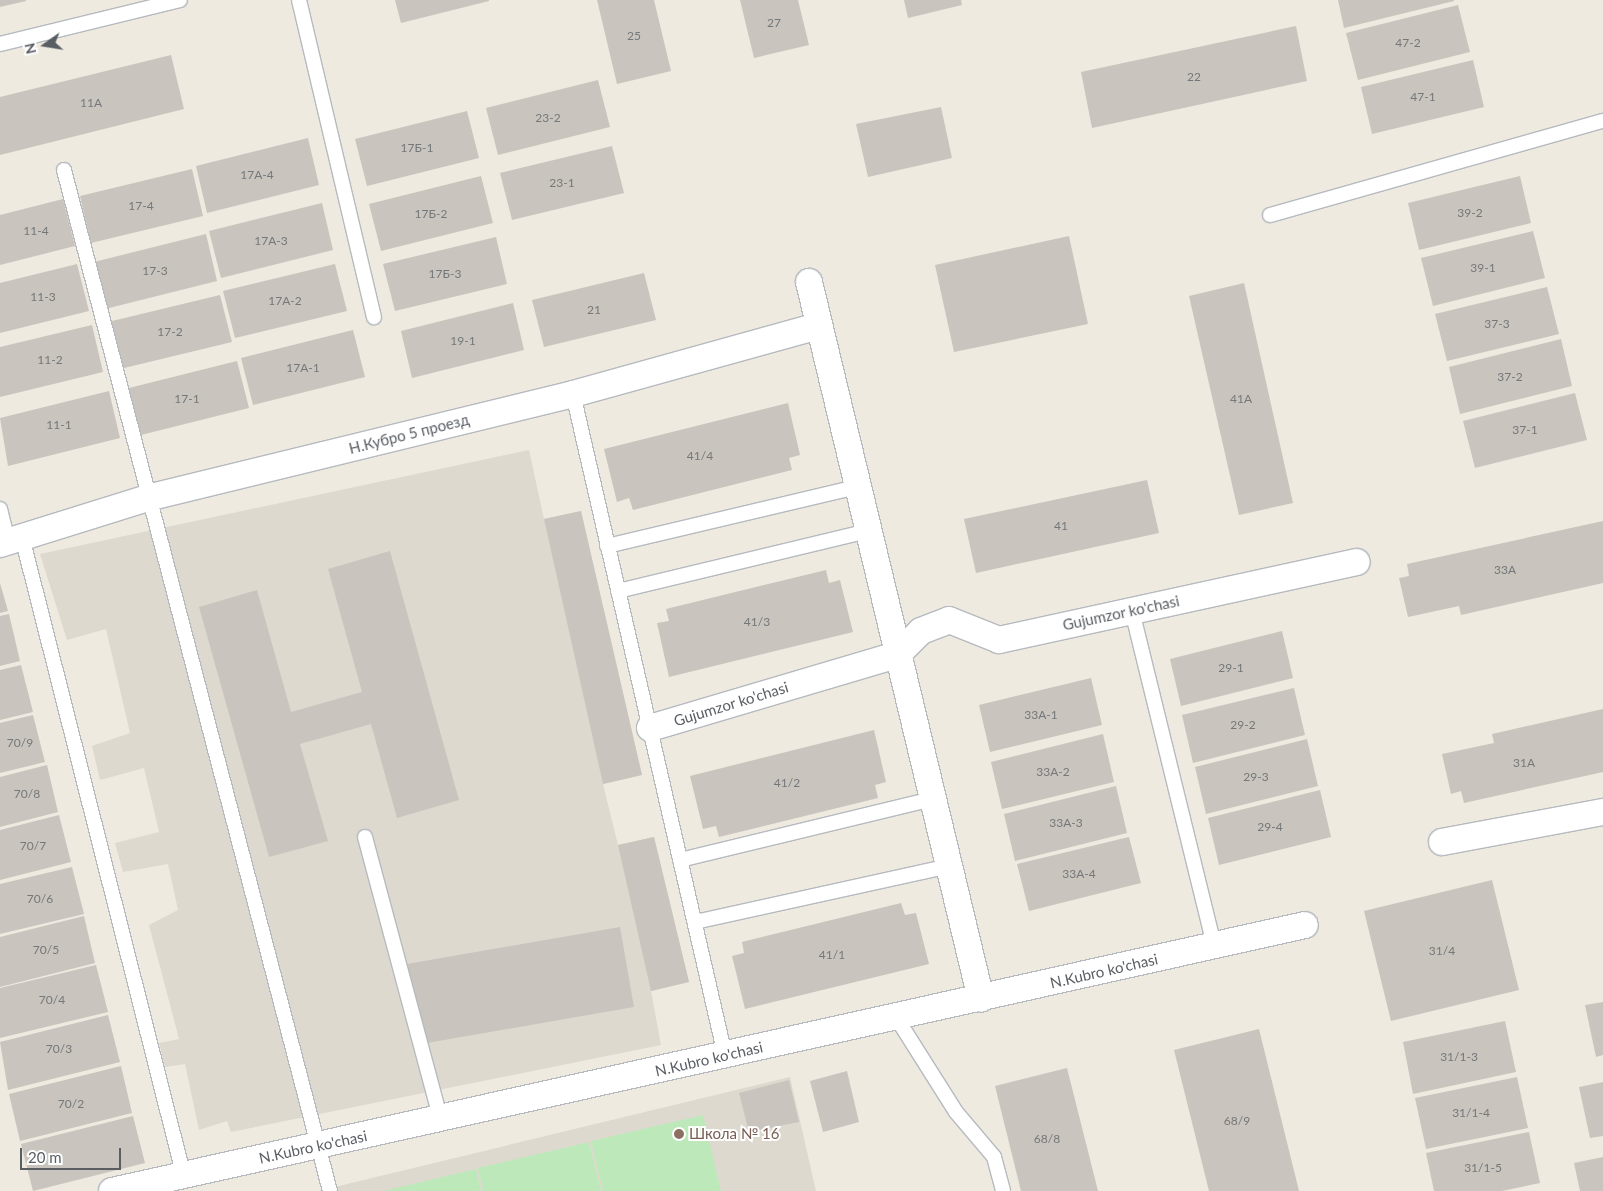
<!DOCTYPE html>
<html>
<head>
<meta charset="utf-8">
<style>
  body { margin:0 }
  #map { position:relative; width:1603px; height:1191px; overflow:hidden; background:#eeeae0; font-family:Lato,sans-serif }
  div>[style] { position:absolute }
  .education>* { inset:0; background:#ddd9cf }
  .green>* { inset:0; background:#bde9ba }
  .building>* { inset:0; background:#c9c4bd }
  .roads { filter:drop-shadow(1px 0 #b6babf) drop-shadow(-1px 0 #b6babf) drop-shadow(0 1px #b6babf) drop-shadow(0 -1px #b6babf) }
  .lane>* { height:14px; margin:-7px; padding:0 7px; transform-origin:7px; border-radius:7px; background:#fff }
  .street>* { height:26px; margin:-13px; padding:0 13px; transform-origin:13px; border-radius:13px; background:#fff }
  .dots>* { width:14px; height:14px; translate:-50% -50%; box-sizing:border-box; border:2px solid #fff; border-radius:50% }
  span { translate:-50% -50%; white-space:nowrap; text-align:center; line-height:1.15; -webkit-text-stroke:4px #fff; paint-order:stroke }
  .number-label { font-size:12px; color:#75787a }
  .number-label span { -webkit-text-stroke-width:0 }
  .street-label { font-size:15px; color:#595e63 }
  .education-label { font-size:15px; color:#785e54 }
  .left { translate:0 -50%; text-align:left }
  .north { position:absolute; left:20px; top:20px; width:50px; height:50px; -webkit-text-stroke:4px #fff; paint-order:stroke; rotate:257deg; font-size:14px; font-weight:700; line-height:20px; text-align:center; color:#595e63 }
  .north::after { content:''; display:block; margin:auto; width:18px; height:22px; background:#595e63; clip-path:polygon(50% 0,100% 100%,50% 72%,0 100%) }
  .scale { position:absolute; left:20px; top:1148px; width:101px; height:22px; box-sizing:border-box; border:2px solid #595e63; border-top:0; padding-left:6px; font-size:15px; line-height:18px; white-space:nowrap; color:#595e63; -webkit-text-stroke:4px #fff; paint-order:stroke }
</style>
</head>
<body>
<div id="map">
  <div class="education">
    <i style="clip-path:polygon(529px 450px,544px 519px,581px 511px,642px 775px,603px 784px,618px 845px,654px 837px,689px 982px,651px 991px,661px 1045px,231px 1132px,227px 1121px,199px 1130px,185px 1064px,165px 1067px,159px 1043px,179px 1039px,149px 925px,178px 910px,168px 864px,123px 872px,115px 843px,159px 832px,144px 768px,100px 780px,92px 746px,130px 733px,106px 629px,67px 640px,40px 554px)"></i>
    <i style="clip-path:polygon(790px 1077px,816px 1191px,318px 1191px)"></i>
  </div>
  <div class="green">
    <i style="clip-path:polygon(703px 1115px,721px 1191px,603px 1191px,591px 1141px)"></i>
    <i style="clip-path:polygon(589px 1142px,601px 1191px,483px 1191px,478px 1168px)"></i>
    <i style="clip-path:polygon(476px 1169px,481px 1191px,383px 1191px)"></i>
  </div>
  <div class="building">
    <i style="clip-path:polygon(0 0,26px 0,26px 1px,0 7px)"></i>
    <i style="clip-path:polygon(395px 0,489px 0,489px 1px,401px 23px)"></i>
    <i style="clip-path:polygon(597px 0,654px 0,671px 71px,617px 84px)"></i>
    <i style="clip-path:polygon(740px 0,798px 0,809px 45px,754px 58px)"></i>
    <i style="clip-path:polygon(904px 0,961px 0,962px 5px,908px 18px)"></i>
    <i style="clip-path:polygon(1338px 0,1454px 0,1454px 1px,1344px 28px)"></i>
    <i style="clip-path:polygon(1458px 5px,1470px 52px,1358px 80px,1346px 33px)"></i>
    <i style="clip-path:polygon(1296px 26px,1307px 81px,1092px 128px,1081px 72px)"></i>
    <i style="clip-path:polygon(171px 55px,184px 109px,0 155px,0 97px)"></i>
    <i style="clip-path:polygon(1473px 60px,1484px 107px,1372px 134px,1361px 87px)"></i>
    <i style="clip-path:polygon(598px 80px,610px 127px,498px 155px,486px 108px)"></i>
    <i style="clip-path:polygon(941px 107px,952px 158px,868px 177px,856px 124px)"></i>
    <i style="clip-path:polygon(467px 111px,479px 158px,367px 186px,355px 139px)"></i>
    <i style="clip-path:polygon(308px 138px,319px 185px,207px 213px,196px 166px)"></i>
    <i style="clip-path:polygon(612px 146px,624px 193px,512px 220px,500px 173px)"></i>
    <i style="clip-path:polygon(192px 169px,203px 216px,91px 243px,80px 196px)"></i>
    <i style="clip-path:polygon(481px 176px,493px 223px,381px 251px,369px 204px)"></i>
    <i style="clip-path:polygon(1520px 176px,1531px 223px,1419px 250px,1408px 203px)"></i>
    <i style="clip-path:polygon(63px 199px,75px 246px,0 265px,0 215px)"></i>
    <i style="clip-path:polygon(322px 203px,333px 250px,221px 278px,209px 231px)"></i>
    <i style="clip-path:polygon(1533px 231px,1545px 278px,1433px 306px,1421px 258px)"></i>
    <i style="clip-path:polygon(206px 234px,217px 281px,105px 309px,94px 262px)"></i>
    <i style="clip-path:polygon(1069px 236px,1088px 324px,954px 352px,935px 265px)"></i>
    <i style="clip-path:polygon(496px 237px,507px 284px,395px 311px,383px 264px)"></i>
    <i style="clip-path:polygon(77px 264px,89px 311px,0 333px,0 283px)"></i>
    <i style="clip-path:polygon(335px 264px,347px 311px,235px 338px,223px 291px)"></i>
    <i style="clip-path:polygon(644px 273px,656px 320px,544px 347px,532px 300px)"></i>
    <i style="clip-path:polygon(1244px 283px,1293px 503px,1239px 515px,1189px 296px)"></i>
    <i style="clip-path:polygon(1547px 287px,1559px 334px,1447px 361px,1435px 314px)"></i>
    <i style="clip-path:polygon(220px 295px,232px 342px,120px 369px,108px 322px)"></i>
    <i style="clip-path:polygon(513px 303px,524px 350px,412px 378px,401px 331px)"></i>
    <i style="clip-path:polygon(92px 325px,103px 372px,0 397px,0 347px)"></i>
    <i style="clip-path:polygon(353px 330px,365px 377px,253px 405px,241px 358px)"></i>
    <i style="clip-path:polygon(1561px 339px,1572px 386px,1460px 414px,1449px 367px)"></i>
    <i style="clip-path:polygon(237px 361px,249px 408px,137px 436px,125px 389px)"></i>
    <i style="clip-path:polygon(109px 391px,120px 438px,8px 466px,0 418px)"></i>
    <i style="clip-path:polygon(1575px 393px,1587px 440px,1475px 468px,1463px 421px)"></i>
    <i style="clip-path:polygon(788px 403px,800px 455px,789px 458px,792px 470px,633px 510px,629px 498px,617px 502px,604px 449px)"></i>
    <i style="clip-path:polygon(1147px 480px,1159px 533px,976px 573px,964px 519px)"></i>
    <i style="clip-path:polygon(581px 511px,642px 775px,603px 784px,544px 519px)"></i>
    <i style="clip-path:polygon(1603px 521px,1603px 583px,1461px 615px,1459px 606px,1408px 617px,1399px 578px,1409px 576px,1407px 564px)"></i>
    <i style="clip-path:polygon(390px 551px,459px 800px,397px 818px,371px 724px,300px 744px,328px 841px,269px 857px,199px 607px,257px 590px,291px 712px,362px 692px,328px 569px)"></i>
    <i style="clip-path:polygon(826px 570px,829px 583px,840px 580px,853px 632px,669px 677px,657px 623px,669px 621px,666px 609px)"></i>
    <i style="clip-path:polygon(0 583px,8px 611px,0 613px)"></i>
    <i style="clip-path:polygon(9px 614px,20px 661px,0 666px,0 616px)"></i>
    <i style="clip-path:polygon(1282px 631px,1293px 678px,1181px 706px,1170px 659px)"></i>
    <i style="clip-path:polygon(21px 665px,33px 712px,0 720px,0 670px)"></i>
    <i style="clip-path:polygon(1091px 678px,1102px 725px,990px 752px,979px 705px)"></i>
    <i style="clip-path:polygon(1294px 688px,1305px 735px,1193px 763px,1182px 715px)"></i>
    <i style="clip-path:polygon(1603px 709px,1603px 772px,1464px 803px,1461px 791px,1451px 794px,1442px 754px,1494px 743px,1492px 734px)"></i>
    <i style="clip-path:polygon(33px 715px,45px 762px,0 773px,0 723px)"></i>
    <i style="clip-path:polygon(874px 730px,886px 782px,875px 785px,878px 798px,719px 837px,716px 826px,703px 829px,690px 776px)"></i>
    <i style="clip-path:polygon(1103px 734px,1114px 782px,1002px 809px,991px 762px)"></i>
    <i style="clip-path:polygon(1307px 739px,1318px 786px,1206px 814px,1195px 767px)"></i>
    <i style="clip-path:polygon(47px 765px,58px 812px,0 827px,0 777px)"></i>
    <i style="clip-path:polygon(1116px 786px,1127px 833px,1015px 861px,1004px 814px)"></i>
    <i style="clip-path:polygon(1320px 790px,1331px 837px,1219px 865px,1208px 818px)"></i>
    <i style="clip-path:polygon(59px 815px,71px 862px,0 880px,0 830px)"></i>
    <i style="clip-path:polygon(654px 837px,689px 982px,651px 991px,618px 845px)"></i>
    <i style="clip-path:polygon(1129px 837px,1141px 883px,1029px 911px,1017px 864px)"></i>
    <i style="clip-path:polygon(72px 867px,84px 914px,0 934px,0 884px)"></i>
    <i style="clip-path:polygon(1492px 880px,1519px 990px,1391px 1021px,1364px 911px)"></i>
    <i style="clip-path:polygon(901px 903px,905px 915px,916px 913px,929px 964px,745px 1009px,732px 956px,744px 953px,742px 942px)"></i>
    <i style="clip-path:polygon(84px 916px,95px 963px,0 987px,0 937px)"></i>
    <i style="clip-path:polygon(620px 927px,634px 1007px,421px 1044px,407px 964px)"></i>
    <i style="clip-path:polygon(96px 965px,108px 1012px,0 1038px,0 988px)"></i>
    <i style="clip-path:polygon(1603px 1002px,1603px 1055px,1596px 1057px,1585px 1005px)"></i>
    <i style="clip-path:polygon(108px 1015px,120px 1062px,8px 1090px,0 1042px)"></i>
    <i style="clip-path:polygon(1505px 1021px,1516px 1072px,1413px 1094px,1403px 1042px)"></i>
    <i style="clip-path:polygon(1259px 1029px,1299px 1191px,1209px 1191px,1174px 1050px)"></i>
    <i style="clip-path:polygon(121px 1066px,132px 1113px,20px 1141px,9px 1094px)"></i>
    <i style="clip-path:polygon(1067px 1068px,1098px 1191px,1021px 1191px,995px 1086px)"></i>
    <i style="clip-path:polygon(847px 1071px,859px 1122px,823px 1132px,810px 1081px)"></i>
    <i style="clip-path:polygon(1517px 1077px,1528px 1128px,1426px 1149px,1415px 1098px)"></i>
    <i style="clip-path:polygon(789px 1080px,799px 1122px,749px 1132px,739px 1093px)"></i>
    <i style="clip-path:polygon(1603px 1082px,1603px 1136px,1590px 1138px,1579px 1087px)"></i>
    <i style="clip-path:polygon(133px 1116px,145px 1163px,33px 1191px,21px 1144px)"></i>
    <i style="clip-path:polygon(1529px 1132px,1540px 1183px,1502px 1191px,1434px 1191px,1426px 1153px)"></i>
    <i style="clip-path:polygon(1603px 1157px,1603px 1191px,1580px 1191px,1574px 1163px)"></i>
  </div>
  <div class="roads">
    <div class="lane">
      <i style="left:299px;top:0;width:326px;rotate:76.7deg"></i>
      <i style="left:0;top:44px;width:185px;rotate:-13.7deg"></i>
      <i style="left:64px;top:170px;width:1055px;rotate:75.4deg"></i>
      <i style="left:1270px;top:215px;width:346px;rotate:-15.8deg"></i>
      <i style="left:573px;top:394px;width:678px;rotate:77.05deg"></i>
      <i style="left:0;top:509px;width:34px;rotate:76deg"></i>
      <i style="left:22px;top:537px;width:656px;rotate:75.79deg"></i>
      <i style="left:607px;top:546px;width:257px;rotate:-13.3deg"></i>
      <i style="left:618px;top:591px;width:256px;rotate:-13.5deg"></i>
      <i style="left:1132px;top:611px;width:345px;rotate:76.2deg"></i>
      <i style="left:365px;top:837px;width:293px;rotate:75deg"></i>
      <i style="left:680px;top:860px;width:260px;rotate:-13.6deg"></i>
      <i style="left:695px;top:922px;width:260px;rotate:-12.4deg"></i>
      <i style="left:896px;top:1017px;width:112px;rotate:57.7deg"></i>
      <i style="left:956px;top:1112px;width:59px;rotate:49.8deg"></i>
      <i style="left:994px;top:1157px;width:35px;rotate:75deg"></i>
    </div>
    <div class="street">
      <i style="left:809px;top:282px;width:737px;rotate:76.51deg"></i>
      <i style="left:0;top:544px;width:158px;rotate:-17.3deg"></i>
      <i style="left:151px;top:497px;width:434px;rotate:-13.7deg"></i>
      <i style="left:573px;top:394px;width:254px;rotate:-15.5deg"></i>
      <i style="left:650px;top:728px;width:258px;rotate:-16.5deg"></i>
      <i style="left:897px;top:655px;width:34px;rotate:-45deg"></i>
      <i style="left:921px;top:631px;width:30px;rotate:-21deg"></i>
      <i style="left:949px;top:620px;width:54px;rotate:21.8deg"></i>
      <i style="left:999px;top:640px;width:366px;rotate:-12.3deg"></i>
      <i style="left:1442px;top:842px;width:164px;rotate:-10.6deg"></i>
      <i style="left:112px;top:1191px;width:1222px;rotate:-12.57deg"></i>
    </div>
  </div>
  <div class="dots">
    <i style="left:679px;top:1134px;background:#8d6e63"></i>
  </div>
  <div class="number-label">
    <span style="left:774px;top:23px">27</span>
    <span style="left:634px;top:36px">25</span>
    <span style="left:1408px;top:43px">47-2</span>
    <span style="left:1194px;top:77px">22</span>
    <span style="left:1423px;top:97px">47-1</span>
    <span style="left:91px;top:103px">11А</span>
    <span style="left:548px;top:118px">23-2</span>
    <span style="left:417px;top:148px">17Б-1</span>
    <span style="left:257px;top:175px">17А-4</span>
    <span style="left:562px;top:183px">23-1</span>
    <span style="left:141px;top:206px">17-4</span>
    <span style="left:1470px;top:213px">39-2</span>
    <span style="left:431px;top:214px">17Б-2</span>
    <span style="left:36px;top:231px">11-4</span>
    <span style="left:271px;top:241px">17А-3</span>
    <span style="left:1483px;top:268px">39-1</span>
    <span style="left:155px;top:271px">17-3</span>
    <span style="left:445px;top:274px">17Б-3</span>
    <span style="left:43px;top:297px">11-3</span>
    <span style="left:285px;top:301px">17А-2</span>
    <span style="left:594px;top:310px">21</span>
    <span style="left:1497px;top:324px">37-3</span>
    <span style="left:170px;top:332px">17-2</span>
    <span style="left:463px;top:341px">19-1</span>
    <span style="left:50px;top:360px">11-2</span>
    <span style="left:303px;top:368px">17А-1</span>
    <span style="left:1510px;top:377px">37-2</span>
    <span style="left:187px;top:399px">17-1</span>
    <span style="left:1241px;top:399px">41А</span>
    <span style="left:59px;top:425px">11-1</span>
    <span style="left:1525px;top:430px">37-1</span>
    <span style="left:700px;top:456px">41/4</span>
    <span style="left:1061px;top:526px">41</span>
    <span style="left:1505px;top:570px">33А</span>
    <span style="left:757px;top:622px">41/3</span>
    <span style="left:1231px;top:668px">29-1</span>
    <span style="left:1041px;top:715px">33А-1</span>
    <span style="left:1243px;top:725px">29-2</span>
    <span style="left:20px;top:743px">70/9</span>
    <span style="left:1524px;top:763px">31А</span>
    <span style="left:1053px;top:772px">33А-2</span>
    <span style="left:1256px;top:777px">29-3</span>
    <span style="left:787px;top:783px">41/2</span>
    <span style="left:27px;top:794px">70/8</span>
    <span style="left:1066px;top:823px">33А-3</span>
    <span style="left:1270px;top:827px">29-4</span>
    <span style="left:33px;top:846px">70/7</span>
    <span style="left:1079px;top:874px">33А-4</span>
    <span style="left:40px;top:899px">70/6</span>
    <span style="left:46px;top:950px">70/5</span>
    <span style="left:1442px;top:951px">31/4</span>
    <span style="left:832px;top:955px">41/1</span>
    <span style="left:52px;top:1000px">70/4</span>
    <span style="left:59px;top:1049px">70/3</span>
    <span style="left:1459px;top:1057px">31/1-3</span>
    <span style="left:71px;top:1104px">70/2</span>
    <span style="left:1471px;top:1113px">31/1-4</span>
    <span style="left:1237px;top:1121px">68/9</span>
    <span style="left:1047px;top:1139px">68/8</span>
    <span style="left:1483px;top:1168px">31/1-5</span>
  </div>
  <div class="street-label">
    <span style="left:409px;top:434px;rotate:-14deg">Н.Кубро 5 проезд</span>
    <span style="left:1121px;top:613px;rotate:-12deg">Gujumzor ko'chasi</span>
    <span style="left:731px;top:704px;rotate:-17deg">Gujumzor ko'chasi</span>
    <span style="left:1104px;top:971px;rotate:-13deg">N.Kubro ko'chasi</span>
    <span style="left:709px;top:1059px;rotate:-13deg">N.Kubro ko'chasi</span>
    <span style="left:313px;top:1147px;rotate:-12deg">N.Kubro ko'chasi</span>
  </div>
  <div class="education-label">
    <span class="left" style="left:689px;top:1134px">Школа № 16</span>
  </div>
  <div class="north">N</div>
  <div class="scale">20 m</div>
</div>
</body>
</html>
